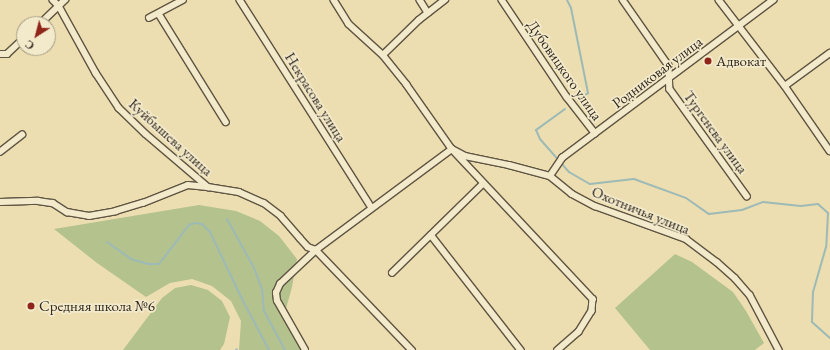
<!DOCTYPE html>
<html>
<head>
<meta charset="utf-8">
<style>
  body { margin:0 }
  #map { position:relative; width:830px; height:350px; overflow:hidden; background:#ecdeb0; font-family:"EB Garamond",serif }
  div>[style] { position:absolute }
  .green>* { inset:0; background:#b4c28e }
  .stream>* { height:2px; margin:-1px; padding:0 1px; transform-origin:1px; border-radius:1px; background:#9dbab6 }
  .roads { filter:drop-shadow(1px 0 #5f5542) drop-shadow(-1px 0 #5f5542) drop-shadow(0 1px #5f5542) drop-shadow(0 -1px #5f5542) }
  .street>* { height:5.5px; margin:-2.75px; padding:0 2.75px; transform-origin:2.75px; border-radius:2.75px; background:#f3eacc }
  .dots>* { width:11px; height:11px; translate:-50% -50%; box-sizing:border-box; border:2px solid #f3eacc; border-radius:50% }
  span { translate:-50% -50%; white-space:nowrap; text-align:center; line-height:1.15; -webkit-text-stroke:3.5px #f3eacc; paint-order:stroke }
  .poi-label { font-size:15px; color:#30271e }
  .left { translate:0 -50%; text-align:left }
  .street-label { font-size:15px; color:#30271e }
  .north { position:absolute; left:16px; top:16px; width:40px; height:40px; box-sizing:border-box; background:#f3eacc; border:1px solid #a59c86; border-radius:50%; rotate:216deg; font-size:11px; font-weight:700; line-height:16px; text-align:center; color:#30271e }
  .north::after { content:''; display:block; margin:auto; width:14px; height:18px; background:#8f2418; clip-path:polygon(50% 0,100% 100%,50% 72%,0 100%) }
</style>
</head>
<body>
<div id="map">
  <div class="green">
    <i style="clip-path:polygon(199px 205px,236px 211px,260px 221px,279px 236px,297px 259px,292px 287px,284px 316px,303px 350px,239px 350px,241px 321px,231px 301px,212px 286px,192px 279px,170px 283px,146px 297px,97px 263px,54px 229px)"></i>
    <i style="clip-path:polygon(675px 254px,692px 262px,733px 292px,746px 311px,764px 343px,755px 350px,650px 350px,615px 308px)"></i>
    <i style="clip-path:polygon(191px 285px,208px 290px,222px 301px,230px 317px,224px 344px,220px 350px,123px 350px,162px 298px,175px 288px)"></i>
  </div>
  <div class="stream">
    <i style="left:567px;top:0;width:9px;rotate:63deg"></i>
    <i style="left:571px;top:8px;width:87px;rotate:78.7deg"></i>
    <i style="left:588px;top:93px;width:12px;rotate:145deg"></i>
    <i style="left:565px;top:109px;width:36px;rotate:144deg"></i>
    <i style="left:536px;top:130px;width:10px;rotate:66deg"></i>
    <i style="left:540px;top:139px;width:44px;rotate:48.7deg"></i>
    <i style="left:569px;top:172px;width:24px;rotate:30deg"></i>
    <i style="left:590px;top:184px;width:44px;rotate:-6.5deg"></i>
    <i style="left:634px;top:179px;width:55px;rotate:20.1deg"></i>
    <i style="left:686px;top:198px;width:28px;rotate:35deg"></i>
    <i style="left:709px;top:214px;width:33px;rotate:-7deg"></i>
    <i style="left:742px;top:210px;width:22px;rotate:-21deg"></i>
    <i style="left:763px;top:202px;width:38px;rotate:6deg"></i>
    <i style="left:801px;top:206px;width:17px;rotate:-7deg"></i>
    <i style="left:818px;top:204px;width:13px;rotate:42deg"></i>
    <i style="left:828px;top:213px;width:34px;rotate:93deg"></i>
    <i style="left:826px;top:247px;width:47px;rotate:106.1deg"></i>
    <i style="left:813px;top:292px;width:30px;rotate:92deg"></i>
    <i style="left:812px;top:322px;width:24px;rotate:42deg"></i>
    <i style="left:227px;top:219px;width:56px;rotate:61.1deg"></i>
    <i style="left:254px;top:268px;width:22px;rotate:69deg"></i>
    <i style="left:262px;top:289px;width:22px;rotate:85deg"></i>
    <i style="left:264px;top:311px;width:44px;rotate:61.7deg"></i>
    <i style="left:107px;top:242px;width:29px;rotate:35deg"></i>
    <i style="left:131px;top:259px;width:19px;rotate:16deg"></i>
    <i style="left:149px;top:264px;width:10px"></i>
    <i style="left:159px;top:264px;width:49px;rotate:-52.4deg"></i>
    <i style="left:189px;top:225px;width:6px;rotate:-18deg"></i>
    <i style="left:195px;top:223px;width:7px;rotate:8deg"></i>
    <i style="left:202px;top:224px;width:11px;rotate:45deg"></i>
    <i style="left:210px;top:232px;width:74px;rotate:64.5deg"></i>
    <i style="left:242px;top:299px;width:58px;rotate:62.1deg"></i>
    <i style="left:236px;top:350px;width:1px;rotate:-45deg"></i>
  </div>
  <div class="roads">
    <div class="street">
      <i style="left:53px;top:0;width:8px;rotate:45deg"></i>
      <i style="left:59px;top:6px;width:77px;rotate:61.1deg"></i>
      <i style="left:96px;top:73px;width:42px;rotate:56.7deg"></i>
      <i style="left:119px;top:108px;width:37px;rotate:44deg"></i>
      <i style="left:146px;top:134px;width:82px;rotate:40.5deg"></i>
      <i style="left:208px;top:187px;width:31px;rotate:9deg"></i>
      <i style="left:239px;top:192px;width:27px;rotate:24deg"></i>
      <i style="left:264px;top:203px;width:21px;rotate:37deg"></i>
      <i style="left:281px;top:216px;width:29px;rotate:49deg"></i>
      <i style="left:300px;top:238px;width:12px;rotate:48deg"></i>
      <i style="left:308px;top:247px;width:9px;rotate:21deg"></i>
      <i style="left:316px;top:250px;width:139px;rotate:46.2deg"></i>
      <i style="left:240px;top:0;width:246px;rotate:57.6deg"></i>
      <i style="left:334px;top:0;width:28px;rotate:58deg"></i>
      <i style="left:349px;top:24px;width:46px;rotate:42.4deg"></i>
      <i style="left:383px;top:55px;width:38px;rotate:51deg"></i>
      <i style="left:407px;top:85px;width:78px;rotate:54.9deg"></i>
      <i style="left:452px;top:149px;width:15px;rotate:28deg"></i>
      <i style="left:465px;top:156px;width:45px;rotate:11.6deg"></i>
      <i style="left:509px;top:165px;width:42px;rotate:15deg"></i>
      <i style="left:550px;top:176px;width:28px;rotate:39deg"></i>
      <i style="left:572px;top:194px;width:26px;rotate:28deg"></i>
      <i style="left:595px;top:206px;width:97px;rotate:19.9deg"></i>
      <i style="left:686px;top:239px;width:39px;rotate:37deg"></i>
      <i style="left:717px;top:262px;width:24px;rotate:42deg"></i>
      <i style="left:735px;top:278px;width:23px;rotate:49deg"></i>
      <i style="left:750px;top:295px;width:62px;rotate:62.2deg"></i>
      <i style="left:420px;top:0;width:15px;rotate:58deg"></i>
      <i style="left:502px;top:0;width:117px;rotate:56.2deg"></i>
      <i style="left:567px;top:97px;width:46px;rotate:52.1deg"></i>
      <i style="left:623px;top:0;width:80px;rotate:55.1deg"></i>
      <i style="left:669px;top:66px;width:23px;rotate:88deg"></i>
      <i style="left:670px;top:89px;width:132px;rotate:54.3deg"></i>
      <i style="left:719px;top:0;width:108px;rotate:52.5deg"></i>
      <i style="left:785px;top:86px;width:79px;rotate:55.3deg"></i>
      <i style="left:159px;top:14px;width:127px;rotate:58.2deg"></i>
      <i style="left:149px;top:18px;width:38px;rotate:-28deg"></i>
      <i style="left:40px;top:24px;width:35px;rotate:-44deg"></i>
      <i style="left:0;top:54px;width:7px"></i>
      <i style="left:7px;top:54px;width:23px;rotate:-43deg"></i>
      <i style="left:383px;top:55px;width:50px;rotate:-44.2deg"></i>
      <i style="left:419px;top:20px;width:33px;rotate:-38deg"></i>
      <i style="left:785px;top:86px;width:56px;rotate:-36.3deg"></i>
      <i style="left:0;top:152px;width:28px;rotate:-38deg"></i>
      <i style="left:550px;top:176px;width:22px;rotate:-56deg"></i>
      <i style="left:562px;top:158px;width:264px;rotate:-36.8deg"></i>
      <i style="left:0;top:202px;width:38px;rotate:-2deg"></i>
      <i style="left:38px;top:201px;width:15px;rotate:8deg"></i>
      <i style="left:53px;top:203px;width:17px;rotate:33deg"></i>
      <i style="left:67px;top:212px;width:22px;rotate:10deg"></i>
      <i style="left:89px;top:216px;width:27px;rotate:-10deg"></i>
      <i style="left:116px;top:211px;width:28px;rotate:-17deg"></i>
      <i style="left:143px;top:203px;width:48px;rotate:-21.8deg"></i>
      <i style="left:188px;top:185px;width:19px;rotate:6deg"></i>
      <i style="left:431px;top:235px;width:146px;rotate:52deg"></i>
      <i style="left:392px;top:273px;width:127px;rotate:-44.4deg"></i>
      <i style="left:305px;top:350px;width:56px;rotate:-119.7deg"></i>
      <i style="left:277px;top:301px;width:8px;rotate:-97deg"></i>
      <i style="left:276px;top:293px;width:10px;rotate:-66deg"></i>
      <i style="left:280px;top:284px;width:50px;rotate:-43.4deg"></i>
      <i style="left:316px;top:250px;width:169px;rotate:-36.6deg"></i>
      <i style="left:452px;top:149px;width:206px;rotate:46.8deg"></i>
      <i style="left:593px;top:299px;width:12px;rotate:95deg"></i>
      <i style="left:592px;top:311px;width:25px;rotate:122deg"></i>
      <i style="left:579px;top:332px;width:28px;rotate:139deg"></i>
    </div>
  </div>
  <div class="dots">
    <i style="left:708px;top:61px;background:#8f2418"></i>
    <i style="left:31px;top:306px;background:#8f2418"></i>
  </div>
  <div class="poi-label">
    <span class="left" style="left:716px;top:61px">Адвокат</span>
    <span class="left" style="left:39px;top:306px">Средняя школа №6</span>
  </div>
  <div class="street-label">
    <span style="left:565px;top:70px;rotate:55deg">Дубовицкого улица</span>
    <span style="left:657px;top:72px;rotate:-37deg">Родниковая улица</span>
    <span style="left:316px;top:97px;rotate:58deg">Некрасова улица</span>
    <span style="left:716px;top:132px;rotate:54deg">Тургенева улица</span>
    <span style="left:171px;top:137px;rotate:42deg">Куйбышева улица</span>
    <span style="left:641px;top:210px;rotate:22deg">Охотничья улица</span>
  </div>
  <div class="north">С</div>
</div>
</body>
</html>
